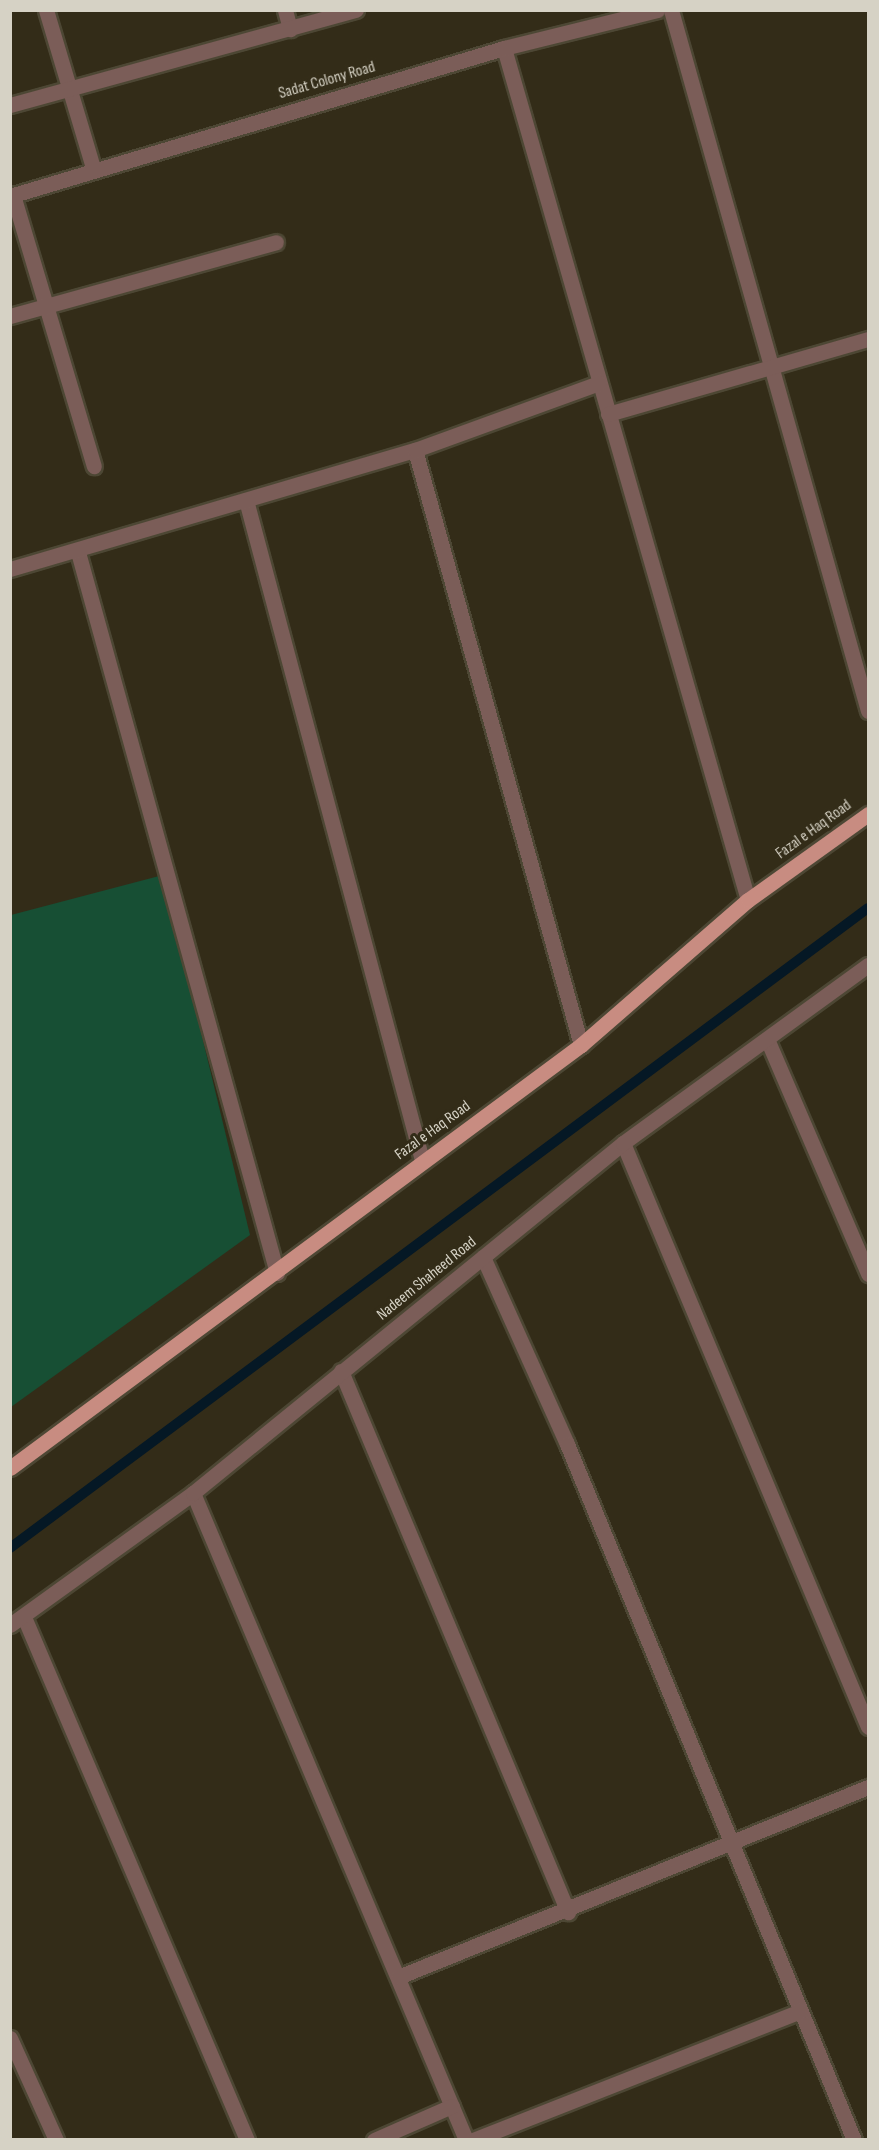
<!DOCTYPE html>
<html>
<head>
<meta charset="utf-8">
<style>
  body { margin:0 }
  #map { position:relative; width:879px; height:2150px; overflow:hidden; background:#332c18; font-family:"Sofia Sans Condensed",sans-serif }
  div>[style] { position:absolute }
  .green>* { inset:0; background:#174f34 }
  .stream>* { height:10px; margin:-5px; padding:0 5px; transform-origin:5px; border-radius:5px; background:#051825 }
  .roads { filter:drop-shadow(2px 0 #4d4734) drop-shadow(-2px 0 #4d4734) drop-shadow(0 2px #4d4734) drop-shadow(0 -2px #4d4734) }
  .minor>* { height:15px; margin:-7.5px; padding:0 7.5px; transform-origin:7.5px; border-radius:7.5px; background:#7b5d58 }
  .major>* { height:15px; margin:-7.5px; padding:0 7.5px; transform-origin:7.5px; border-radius:7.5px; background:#c88c81 }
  span { translate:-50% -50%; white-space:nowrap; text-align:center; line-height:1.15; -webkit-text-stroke:6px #332c18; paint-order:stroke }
  .street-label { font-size:16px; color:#d6d2c5 }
  .frame { position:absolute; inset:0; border:12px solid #d6d2c5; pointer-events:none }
</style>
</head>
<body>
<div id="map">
  <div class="green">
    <i style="clip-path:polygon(163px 875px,250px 1235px,11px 1407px,11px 915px)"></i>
  </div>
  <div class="stream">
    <i style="left:10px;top:1548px;width:1070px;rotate:-36.72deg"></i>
  </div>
  <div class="roads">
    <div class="minor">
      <i style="left:46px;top:10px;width:165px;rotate:73.4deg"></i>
      <i style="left:285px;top:10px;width:20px;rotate:75deg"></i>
      <i style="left:671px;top:10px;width:728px;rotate:74.3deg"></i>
      <i style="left:504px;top:48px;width:886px;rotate:74.02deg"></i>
      <i style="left:10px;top:105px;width:359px;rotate:-15.4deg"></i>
      <i style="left:13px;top:195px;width:283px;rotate:73.4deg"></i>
      <i style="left:10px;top:196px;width:516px;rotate:-16.68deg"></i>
      <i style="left:504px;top:48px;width:158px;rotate:-13.9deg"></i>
      <i style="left:10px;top:316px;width:276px;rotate:-15.5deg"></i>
      <i style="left:608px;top:414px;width:271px;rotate:-16.1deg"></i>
      <i style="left:415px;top:450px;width:618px;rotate:74.41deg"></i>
      <i style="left:246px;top:500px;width:683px;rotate:75.07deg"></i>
      <i style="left:78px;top:552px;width:748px;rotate:74.57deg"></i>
      <i style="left:10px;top:569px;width:422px;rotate:-16.4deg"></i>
      <i style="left:415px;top:450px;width:196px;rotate:-20deg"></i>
      <i style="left:767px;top:1039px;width:256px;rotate:66.7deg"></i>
      <i style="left:623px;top:1143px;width:633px;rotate:67.24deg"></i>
      <i style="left:483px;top:1257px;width:205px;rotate:65.8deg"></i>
      <i style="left:567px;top:1444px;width:753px;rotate:67.59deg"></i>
      <i style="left:341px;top:1371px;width:587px;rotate:67.24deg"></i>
      <i style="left:193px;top:1493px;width:702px;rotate:67.12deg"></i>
      <i style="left:24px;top:1617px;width:569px;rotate:66.91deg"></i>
      <i style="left:10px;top:1625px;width:226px;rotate:-35.8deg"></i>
      <i style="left:193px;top:1493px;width:554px;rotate:-39.14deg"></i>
      <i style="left:623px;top:1143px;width:303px;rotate:-36deg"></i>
      <i style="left:398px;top:1977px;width:507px;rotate:-22.01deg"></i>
      <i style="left:10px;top:2038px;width:112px;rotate:65.7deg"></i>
      <i style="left:374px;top:2140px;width:85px;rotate:-23.6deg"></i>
      <i style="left:473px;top:2140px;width:352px;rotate:-21.5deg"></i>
    </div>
    <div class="major">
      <i style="left:10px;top:1468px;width:711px;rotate:-36.53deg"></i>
      <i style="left:581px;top:1045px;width:221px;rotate:-41deg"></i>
      <i style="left:748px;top:900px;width:148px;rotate:-35.6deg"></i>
    </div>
  </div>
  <div class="street-label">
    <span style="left:327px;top:81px;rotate:-16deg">Sadat Colony Road</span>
    <span style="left:814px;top:830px;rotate:-36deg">Fazal e Haq Road</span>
    <span style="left:433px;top:1131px;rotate:-36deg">Fazal e Haq Road</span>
    <span style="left:427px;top:1279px;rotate:-39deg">Nadeem Shaheed Road</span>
  </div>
  <div class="frame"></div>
</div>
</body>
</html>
